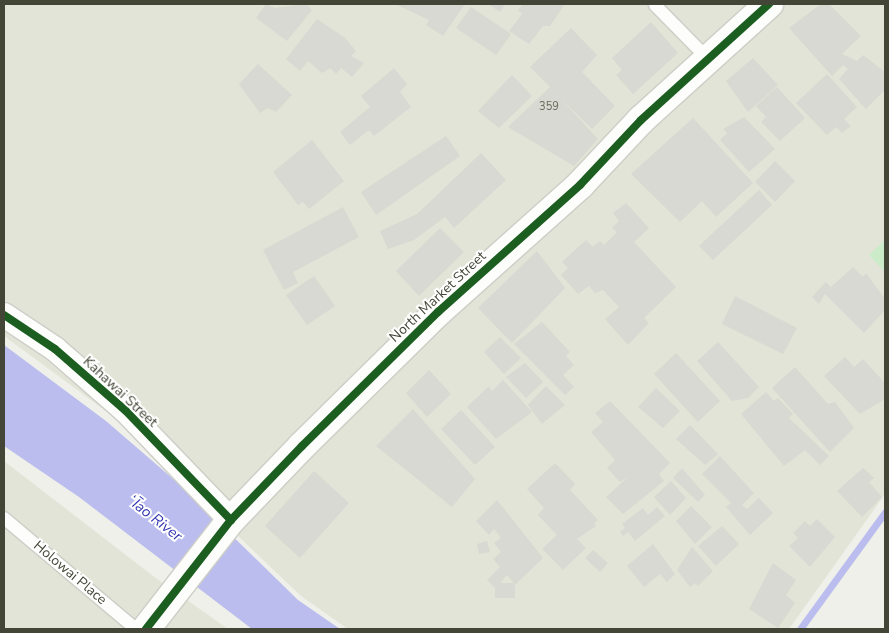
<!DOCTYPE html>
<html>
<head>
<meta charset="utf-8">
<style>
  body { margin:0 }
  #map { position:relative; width:889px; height:633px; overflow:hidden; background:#eff0e9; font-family:"Nunito Sans",sans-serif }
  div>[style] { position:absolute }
  .residential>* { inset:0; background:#e1e4d6 }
  .green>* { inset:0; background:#ccebc9 }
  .water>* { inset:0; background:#babded }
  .stream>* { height:7px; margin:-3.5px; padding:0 3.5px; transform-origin:3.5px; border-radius:3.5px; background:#babded }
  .building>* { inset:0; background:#d8d9d2 }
  .roads { filter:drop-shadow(1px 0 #cdcec7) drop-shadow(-1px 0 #cdcec7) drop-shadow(0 1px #cdcec7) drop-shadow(0 -1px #cdcec7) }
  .service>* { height:12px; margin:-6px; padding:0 6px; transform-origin:6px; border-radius:6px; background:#fdfdfc }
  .minor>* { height:24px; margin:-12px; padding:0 12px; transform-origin:12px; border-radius:12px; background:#fdfdfc }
  .tertiary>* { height:28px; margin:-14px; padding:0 14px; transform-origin:14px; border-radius:14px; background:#fdfdfc }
  .cycleway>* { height:8px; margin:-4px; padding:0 4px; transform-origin:4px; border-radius:4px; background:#1b5e20 }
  span { translate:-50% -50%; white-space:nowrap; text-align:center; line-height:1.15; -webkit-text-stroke:4px #fff; paint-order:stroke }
  .number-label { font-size:11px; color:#696c5e }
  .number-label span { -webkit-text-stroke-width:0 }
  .street-label { font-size:14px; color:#434636 }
  .water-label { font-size:15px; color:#3035b0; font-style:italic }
  .frame { position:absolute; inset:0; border:5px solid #434636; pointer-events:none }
</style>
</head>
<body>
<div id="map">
  <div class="residential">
    <i style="clip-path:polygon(4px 4px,885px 4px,885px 494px,789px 629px,348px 629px,301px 596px,110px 414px,4px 336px)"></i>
    <i style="clip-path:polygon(4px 461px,153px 576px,228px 629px,4px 629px)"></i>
  </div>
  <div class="green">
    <i style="clip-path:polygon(885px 240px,885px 272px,869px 255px)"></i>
  </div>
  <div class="water">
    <i style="clip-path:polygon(4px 345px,106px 421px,179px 484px,298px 600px,340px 629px,252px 629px,79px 497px,4px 446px)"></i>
  </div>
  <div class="stream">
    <i style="left:800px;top:629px;width:145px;rotate:-54deg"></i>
  </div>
  <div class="building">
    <i style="clip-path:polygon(266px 4px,275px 8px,306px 4px,312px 10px,287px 41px,256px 18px)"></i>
    <i style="clip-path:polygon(395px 4px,465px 4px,443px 36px,426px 25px,429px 20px)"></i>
    <i style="clip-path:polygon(488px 4px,505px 4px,500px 12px)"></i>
    <i style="clip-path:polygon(523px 4px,565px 4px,550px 26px,543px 26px,529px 44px,509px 31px,522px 14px,518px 10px)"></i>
    <i style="clip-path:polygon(821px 4px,829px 4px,861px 36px,842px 54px,857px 61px,863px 55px,885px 72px,885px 90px,866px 109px,839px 79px,848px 69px,843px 65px,832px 76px,789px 28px)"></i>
    <i style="clip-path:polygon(471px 7px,511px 34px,496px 55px,456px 28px)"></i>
    <i style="clip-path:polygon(317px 19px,345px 38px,356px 51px,351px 56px,364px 63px,352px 77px,341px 68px,336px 74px,330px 68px,322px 73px,308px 61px,300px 71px,286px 59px)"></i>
    <i style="clip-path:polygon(651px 22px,678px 53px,633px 94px,616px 75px,622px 70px,612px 58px)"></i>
    <i style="clip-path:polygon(571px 28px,597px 55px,582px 72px,615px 106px,592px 129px,560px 98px,598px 139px,574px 166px,508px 127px,550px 87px,530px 67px)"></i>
    <i style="clip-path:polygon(753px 58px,778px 85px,748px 112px,726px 81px)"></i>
    <i style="clip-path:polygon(258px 64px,292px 95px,276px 112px,268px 108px,260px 113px,239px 84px)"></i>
    <i style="clip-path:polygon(394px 68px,407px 84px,400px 92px,411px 107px,374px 136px,369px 130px,350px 145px,340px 132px,370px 107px,361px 96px)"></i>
    <i style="clip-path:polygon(827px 74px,857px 107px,844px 119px,851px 126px,842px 133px,836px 127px,827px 135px,796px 103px)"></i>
    <i style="clip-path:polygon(512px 75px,532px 96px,499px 128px,478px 111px)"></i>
    <i style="clip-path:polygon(777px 87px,805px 118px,780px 141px,761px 122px,766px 117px,756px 106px)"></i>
    <i style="clip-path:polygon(744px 117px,775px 149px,749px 172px,720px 140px,727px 133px,723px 129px)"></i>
    <i style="clip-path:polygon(693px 118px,753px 183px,716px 217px,702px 201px,680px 222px,631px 174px)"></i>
    <i style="clip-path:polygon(446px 136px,460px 156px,376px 215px,361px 192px)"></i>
    <i style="clip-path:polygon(312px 140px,344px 181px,309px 209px,303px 202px,298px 205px,273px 172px)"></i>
    <i style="clip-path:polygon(481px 153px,506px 180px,454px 228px,445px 217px,414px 240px,388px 249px,380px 231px,417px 214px)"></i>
    <i style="clip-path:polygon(775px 161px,795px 181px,775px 202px,755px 182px)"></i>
    <i style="clip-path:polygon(759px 190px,772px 205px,713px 260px,699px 246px)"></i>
    <i style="clip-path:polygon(626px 203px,649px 228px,634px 242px,676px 287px,644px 318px,649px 323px,628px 345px,605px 319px,619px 307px,603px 290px,595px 293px,589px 286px,578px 294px,561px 275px,568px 268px,562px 262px,586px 240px,593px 247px,600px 241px,604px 245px,617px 232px,612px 228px,619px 221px,613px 213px)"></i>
    <i style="clip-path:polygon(343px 207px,359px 237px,293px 272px,298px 283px,284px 290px,263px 250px)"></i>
    <i style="clip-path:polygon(440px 228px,464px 252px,419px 296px,396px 271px)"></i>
    <i style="clip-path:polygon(537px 251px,565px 288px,512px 343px,478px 308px)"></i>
    <i style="clip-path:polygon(853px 267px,863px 277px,866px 273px,885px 299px,885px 310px,864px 333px,825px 294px,819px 304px,812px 297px,826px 282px,831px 287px)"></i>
    <i style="clip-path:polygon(314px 276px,335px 306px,307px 325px,286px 295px)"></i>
    <i style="clip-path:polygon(735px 296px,797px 328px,783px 354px,722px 324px)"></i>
    <i style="clip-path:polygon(542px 322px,570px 352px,566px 356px,574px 365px,563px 375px,574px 387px,565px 395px,514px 344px)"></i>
    <i style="clip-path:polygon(500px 337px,521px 358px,504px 374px,484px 352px)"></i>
    <i style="clip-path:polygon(718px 342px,759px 387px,748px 398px,732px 401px,697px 361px)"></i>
    <i style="clip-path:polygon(676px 353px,720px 401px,698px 422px,654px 374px)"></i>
    <i style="clip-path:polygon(845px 357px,854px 367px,863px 359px,885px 383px,885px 399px,860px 414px,824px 376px)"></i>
    <i style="clip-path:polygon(525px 363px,543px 382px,526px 398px,506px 377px)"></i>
    <i style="clip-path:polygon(795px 367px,828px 404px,835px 402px,854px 428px,830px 452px,772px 388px)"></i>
    <i style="clip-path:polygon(429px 370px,451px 394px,427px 417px,406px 393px)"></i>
    <i style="clip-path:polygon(503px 380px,532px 412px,496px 439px,467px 407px,489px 386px,492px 391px)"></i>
    <i style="clip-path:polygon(546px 386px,565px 405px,542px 424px,528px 405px)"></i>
    <i style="clip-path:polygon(656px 388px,680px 411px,663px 428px,638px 407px)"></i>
    <i style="clip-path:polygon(766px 392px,774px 401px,778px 398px,793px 414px,789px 418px,829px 456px,820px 465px,805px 450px,784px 466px,741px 414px)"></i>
    <i style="clip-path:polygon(610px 401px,670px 463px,659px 474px,664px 481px,623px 514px,606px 497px,628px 477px,620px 482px,607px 468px,615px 460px,591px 432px,603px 422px,595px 413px)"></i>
    <i style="clip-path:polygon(413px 409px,475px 479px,452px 507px,376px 446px)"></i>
    <i style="clip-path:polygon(461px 410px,495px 447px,475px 465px,441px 429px)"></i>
    <i style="clip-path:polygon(690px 425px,718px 454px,705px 465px,676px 439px)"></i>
    <i style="clip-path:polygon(720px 456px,754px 493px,742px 505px,747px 509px,759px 498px,773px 513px,750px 535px,726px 507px,731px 503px,702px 474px)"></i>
    <i style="clip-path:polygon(555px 463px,575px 484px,570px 490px,598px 520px,594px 523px,596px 526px,577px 539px,586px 548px,563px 570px,542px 549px,557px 535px,538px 515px,544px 508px,527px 489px)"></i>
    <i style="clip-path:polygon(682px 468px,705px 495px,698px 502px,673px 478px)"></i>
    <i style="clip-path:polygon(863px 468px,874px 478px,869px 482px,882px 497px,862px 517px,837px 491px)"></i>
    <i style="clip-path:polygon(314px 471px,349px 503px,300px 558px,265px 526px)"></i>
    <i style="clip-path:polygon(671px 481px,686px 498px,670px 515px,654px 497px)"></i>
    <i style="clip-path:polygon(evenodd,497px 500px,543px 558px,515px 585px,515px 598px,495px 598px,495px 588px,487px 580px,500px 567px,493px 559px,501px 552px,494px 543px,501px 538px,494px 529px,489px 535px,476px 521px,497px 500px,507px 575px,514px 583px,500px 583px,507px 575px)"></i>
    <i style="clip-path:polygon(691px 506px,712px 527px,695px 544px,676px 521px)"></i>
    <i style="clip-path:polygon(657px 507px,665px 516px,635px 541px,628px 532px,623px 536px,620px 532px,625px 528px,622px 524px,643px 508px,648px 515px)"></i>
    <i style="clip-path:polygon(817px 519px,835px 537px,810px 567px,789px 546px,798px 538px,793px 533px,805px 521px,810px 526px)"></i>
    <i style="clip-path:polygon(722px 526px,739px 544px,716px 566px,698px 546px)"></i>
    <i style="clip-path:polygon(487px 541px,490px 552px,479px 554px,477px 544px)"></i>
    <i style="clip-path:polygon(653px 544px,675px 574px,667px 582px,660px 574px,644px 587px,627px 566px)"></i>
    <i style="clip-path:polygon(692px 547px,713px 571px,698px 586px,695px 583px,690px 587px,677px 570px)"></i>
    <i style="clip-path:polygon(593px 550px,608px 563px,600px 572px,585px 558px)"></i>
    <i style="clip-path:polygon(773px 563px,796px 580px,786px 595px,795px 603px,778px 628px,749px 609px)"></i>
  </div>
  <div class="roads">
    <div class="service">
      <i style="left:655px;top:5px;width:74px;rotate:45.5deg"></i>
      <i style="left:4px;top:518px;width:172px;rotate:40.1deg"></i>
    </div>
    <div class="minor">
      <i style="left:4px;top:315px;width:61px;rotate:33.7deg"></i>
      <i style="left:55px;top:349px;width:93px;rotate:41.1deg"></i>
      <i style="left:125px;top:410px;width:153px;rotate:46.1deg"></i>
    </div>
    <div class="tertiary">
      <i style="left:146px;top:629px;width:138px;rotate:-52.1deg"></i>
      <i style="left:231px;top:520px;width:103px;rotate:-46.2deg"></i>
      <i style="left:302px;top:446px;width:191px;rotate:-44.6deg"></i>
      <i style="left:438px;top:312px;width:191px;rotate:-41.8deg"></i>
      <i style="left:580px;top:185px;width:89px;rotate:-46.8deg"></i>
      <i style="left:641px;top:120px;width:173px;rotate:-42.2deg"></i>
    </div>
  </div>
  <div class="cycleway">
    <i style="left:4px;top:315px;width:61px;rotate:33.7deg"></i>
    <i style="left:55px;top:349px;width:93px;rotate:41.1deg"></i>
    <i style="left:125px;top:410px;width:153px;rotate:46.1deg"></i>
    <i style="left:146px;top:629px;width:138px;rotate:-52.1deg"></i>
    <i style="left:231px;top:520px;width:103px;rotate:-46.2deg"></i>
    <i style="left:302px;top:446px;width:191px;rotate:-44.6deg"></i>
    <i style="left:438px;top:312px;width:191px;rotate:-41.8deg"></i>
    <i style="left:580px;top:185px;width:89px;rotate:-46.8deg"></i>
    <i style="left:641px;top:120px;width:173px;rotate:-42.2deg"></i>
  </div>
  <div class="number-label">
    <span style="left:549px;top:107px">359</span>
  </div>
  <div class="street-label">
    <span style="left:438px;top:297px;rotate:-43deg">North Market Street</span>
    <span style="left:120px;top:392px;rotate:43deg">Kahawai Street</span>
    <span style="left:70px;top:573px;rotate:40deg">Holowai Place</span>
  </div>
  <div class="water-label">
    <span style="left:154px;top:518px;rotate:38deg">ʻĪao River</span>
  </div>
  <div class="frame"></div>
</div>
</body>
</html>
